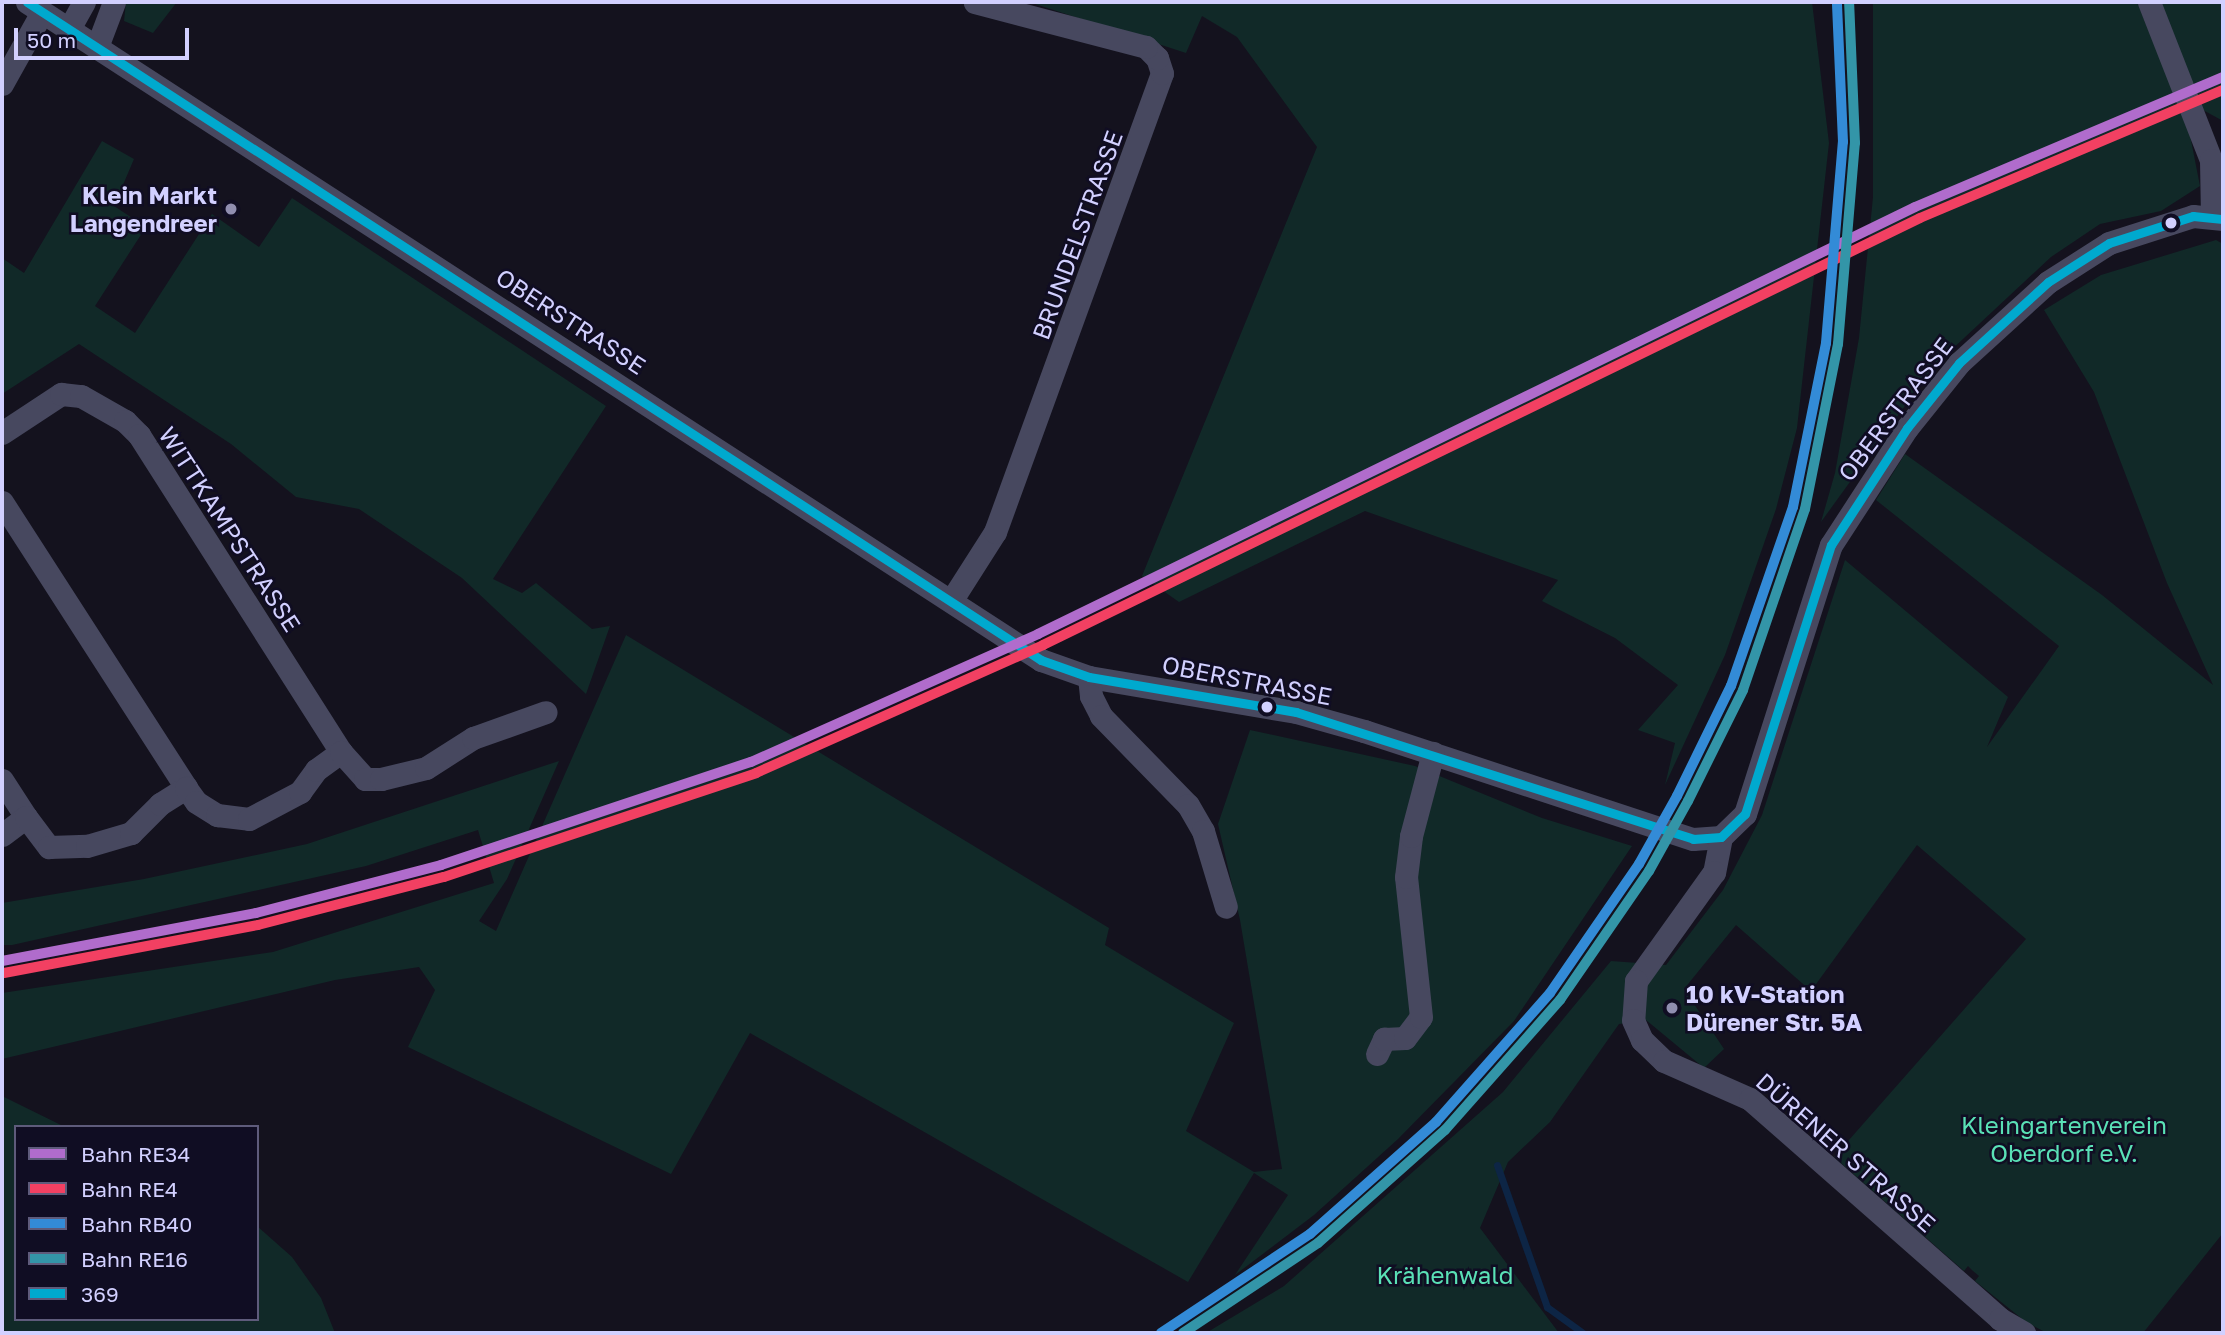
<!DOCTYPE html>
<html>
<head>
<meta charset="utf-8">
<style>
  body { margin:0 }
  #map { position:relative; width:2225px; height:1335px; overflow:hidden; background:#14121e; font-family:"Golos Text",sans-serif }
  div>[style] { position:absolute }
  .green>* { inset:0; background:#112928 }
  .stream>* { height:7px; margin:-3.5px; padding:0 3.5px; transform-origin:3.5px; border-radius:3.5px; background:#0d2545 }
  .minor>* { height:23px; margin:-11.5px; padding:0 11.5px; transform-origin:11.5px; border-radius:11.5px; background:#47485f }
  .bus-1>* { height:9px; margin:-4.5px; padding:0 4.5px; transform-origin:4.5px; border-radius:4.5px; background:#00a9ce }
  .rail-1>* { height:10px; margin:-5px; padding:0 5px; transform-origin:5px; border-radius:5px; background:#b06ccc }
  .rail-2>* { height:10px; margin:-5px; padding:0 5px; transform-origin:5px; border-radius:5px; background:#f24062 }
  .rail-3>* { height:10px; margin:-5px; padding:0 5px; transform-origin:5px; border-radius:5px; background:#338bd7 }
  .rail-4>* { height:10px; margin:-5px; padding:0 5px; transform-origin:5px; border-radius:5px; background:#3395a8 }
  .dots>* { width:19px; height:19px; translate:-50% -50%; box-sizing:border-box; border:4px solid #100d23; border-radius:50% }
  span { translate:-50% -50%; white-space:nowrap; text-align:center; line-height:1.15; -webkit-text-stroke:5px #100d23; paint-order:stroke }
  .poi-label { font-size:24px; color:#d2d0ff; font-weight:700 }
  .right { translate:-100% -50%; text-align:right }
  .left { translate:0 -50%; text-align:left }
  .street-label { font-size:24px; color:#d2d0ff }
  .park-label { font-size:24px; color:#5ae1b6 }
  .frame { position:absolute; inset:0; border:4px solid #d2d0ff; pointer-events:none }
  .legend { position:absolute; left:14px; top:1125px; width:245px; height:196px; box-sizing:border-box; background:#100d23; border:2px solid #5e5b7b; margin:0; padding:9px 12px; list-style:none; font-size:21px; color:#d2d0ff }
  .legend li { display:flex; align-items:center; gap:14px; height:35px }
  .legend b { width:35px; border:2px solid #5e5b7b }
  .scale { position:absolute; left:14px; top:28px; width:175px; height:32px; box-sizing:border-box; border:4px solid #d2d0ff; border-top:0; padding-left:9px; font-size:21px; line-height:24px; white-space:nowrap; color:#d2d0ff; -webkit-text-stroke:5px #100d23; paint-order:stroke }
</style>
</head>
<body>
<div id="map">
  <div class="green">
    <i style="clip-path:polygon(126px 2px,177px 2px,153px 33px,124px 21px)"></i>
    <i style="clip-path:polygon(1029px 2px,1812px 2px,1829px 143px,1797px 428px,1776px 509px,1725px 655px,1665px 785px,1675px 743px,1638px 730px,1678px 685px,1615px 638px,1542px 601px,1558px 580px,1365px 511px,1179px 602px,1142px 576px,1317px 147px,1237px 37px,1202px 16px,1186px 53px)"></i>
    <i style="clip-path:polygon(1873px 2px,2137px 2px,2189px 130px,2200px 186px,2161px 211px,2100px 224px,2051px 257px,1933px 367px,1821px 522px,1835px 473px,1859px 338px,1873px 197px)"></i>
    <i style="clip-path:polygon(2160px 2px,2223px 2px,2223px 121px,2203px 110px)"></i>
    <i style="clip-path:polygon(102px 141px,134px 159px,114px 206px,146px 227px,95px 306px,135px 333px,212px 214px,259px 247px,292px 198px,606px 406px,493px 579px,522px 593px,536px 583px,592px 629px,610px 626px,586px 694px,462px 578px,359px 509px,296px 497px,231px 444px,79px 344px,2px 394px,2px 258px,24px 273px)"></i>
    <i style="clip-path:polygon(2216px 240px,2223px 244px,2223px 1233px,2143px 1333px,2047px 1333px,2026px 1322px,1975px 1281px,1979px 1276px,1973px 1271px,1968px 1266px,1964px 1271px,1834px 1157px,2026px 939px,1917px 845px,1811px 991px,1736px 925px,1684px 989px,1724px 1049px,1704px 1068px,1646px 1020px,1619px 1024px,1550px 1122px,1508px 1162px,1480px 1228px,1559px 1333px,1206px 1333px,1284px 1286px,1503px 1092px,1611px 961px,1666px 965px,1723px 890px,1762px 815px,1845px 560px,2008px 697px,1987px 747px,2059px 646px,1876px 500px,1905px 454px,2102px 595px,2213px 685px,2167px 583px,2094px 392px,2044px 310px,2101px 275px)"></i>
    <i style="clip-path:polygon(626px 635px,1109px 928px,1105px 945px,1234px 1023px,1186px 1131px,1254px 1172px,1282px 1169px,1240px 920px,1218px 824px,1250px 730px,1415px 766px,1542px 818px,1632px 846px,1514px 1021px,1398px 1139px,1314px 1215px,1235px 1275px,1288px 1195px,1254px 1173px,1188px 1282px,750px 1033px,671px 1174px,408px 1047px,435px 990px,419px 967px,335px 980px,2px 1059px,2px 993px,273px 952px,494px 883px,478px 830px,366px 866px,12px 945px,2px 945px,2px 903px,144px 879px,307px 844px,559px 761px,507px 879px,479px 921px,496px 931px)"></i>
    <i style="clip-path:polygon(2px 1096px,65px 1127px,16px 1127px,16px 1319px,257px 1319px,257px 1226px,292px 1257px,321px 1298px,335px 1333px,2px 1333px)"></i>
  </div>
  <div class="stream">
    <i style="left:1497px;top:1165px;width:151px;rotate:70.6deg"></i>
    <i style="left:1547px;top:1307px;width:44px;rotate:35.8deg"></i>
  </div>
  <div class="minor">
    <i style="left:27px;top:2px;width:1209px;rotate:32.98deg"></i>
    <i style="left:1041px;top:660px;width:51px;rotate:19.5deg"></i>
    <i style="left:1089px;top:677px;width:210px;rotate:9.6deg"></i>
    <i style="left:1296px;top:712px;width:71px;rotate:15.6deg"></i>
    <i style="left:1364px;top:731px;width:346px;rotate:18.2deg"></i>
    <i style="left:1693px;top:839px;width:28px;rotate:-4deg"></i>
    <i style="left:1721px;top:837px;width:33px;rotate:-44deg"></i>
    <i style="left:1745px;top:814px;width:282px;rotate:-72.3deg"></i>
    <i style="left:1831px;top:545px;width:140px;rotate:-57deg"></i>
    <i style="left:1907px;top:428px;width:83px;rotate:-51.3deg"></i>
    <i style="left:1959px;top:363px;width:120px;rotate:-42.3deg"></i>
    <i style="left:2048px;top:282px;width:72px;rotate:-32.6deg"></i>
    <i style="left:2109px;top:243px;width:88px;rotate:-17.8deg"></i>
    <i style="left:2193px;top:216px;width:30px;rotate:6deg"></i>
    <i style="left:2149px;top:2px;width:170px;rotate:68.6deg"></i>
    <i style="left:2211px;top:160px;width:56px;rotate:89deg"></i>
    <i style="left:69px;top:29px;width:31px;rotate:-61deg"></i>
    <i style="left:97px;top:47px;width:48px;rotate:-69.3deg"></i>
    <i style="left:2px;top:84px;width:82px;rotate:-60.9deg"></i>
    <i style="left:2px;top:433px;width:71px;rotate:-33.5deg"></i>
    <i style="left:61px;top:394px;width:20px;rotate:6deg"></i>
    <i style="left:81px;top:396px;width:51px;rotate:29.6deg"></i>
    <i style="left:125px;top:421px;width:20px;rotate:45deg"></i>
    <i style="left:139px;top:435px;width:376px;rotate:57.5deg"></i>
    <i style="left:2px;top:502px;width:340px;rotate:57.2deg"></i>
    <i style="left:951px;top:601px;width:82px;rotate:-57.5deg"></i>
    <i style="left:995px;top:532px;width:488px;rotate:-70deg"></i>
    <i style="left:1162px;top:73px;width:16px;rotate:-108deg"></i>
    <i style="left:1157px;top:58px;width:16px;rotate:-135deg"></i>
    <i style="left:1146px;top:47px;width:177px;rotate:-165.3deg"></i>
    <i style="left:1089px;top:677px;width:19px;rotate:84deg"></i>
    <i style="left:1091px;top:696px;width:22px;rotate:63deg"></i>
    <i style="left:1101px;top:716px;width:124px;rotate:45.7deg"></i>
    <i style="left:1188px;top:805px;width:30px;rotate:60deg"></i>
    <i style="left:1203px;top:831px;width:79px;rotate:73.2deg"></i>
    <i style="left:2px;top:780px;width:44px;rotate:57deg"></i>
    <i style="left:2px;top:835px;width:30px;rotate:-37deg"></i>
    <i style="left:26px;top:817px;width:38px;rotate:53deg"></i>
    <i style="left:49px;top:847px;width:38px;rotate:-2deg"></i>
    <i style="left:87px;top:846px;width:46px;rotate:-16.5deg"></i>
    <i style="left:131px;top:833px;width:41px;rotate:-45deg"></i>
    <i style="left:160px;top:804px;width:31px;rotate:-32deg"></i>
    <i style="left:186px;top:788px;width:17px;rotate:54deg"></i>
    <i style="left:196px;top:802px;width:25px;rotate:32deg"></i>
    <i style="left:217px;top:815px;width:32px;rotate:7deg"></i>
    <i style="left:249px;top:819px;width:58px;rotate:-27.9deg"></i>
    <i style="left:300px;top:792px;width:27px;rotate:-54deg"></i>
    <i style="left:316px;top:770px;width:31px;rotate:-36deg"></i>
    <i style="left:341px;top:752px;width:36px;rotate:48deg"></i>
    <i style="left:365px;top:779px;width:16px"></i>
    <i style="left:381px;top:779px;width:46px;rotate:-13.7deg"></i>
    <i style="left:426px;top:768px;width:56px;rotate:-32.6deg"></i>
    <i style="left:473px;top:738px;width:77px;rotate:-19.6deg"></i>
    <i style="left:1721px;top:837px;width:36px;rotate:101deg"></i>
    <i style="left:1714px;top:872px;width:134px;rotate:125.6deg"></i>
    <i style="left:1636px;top:981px;width:39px;rotate:94deg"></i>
    <i style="left:1633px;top:1020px;width:22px;rotate:66deg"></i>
    <i style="left:1642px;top:1040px;width:30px;rotate:44deg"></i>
    <i style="left:1664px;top:1061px;width:94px;rotate:23.8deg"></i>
    <i style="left:1750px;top:1099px;width:333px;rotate:41.3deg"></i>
    <i style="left:2000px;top:1319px;width:28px;rotate:30deg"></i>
    <i style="left:1377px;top:1054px;width:17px;rotate:-65deg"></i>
    <i style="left:1384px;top:1039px;width:21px;rotate:-3deg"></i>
    <i style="left:1405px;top:1038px;width:26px;rotate:-53deg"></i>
    <i style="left:1421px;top:1017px;width:141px;rotate:-96.1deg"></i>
    <i style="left:1406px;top:877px;width:41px;rotate:-83deg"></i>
    <i style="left:1411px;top:836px;width:86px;rotate:-75.2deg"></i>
  </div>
  <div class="bus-1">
    <i style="left:27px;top:2px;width:1209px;rotate:32.98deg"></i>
    <i style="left:1041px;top:660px;width:51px;rotate:19.5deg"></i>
    <i style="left:1089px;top:677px;width:210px;rotate:9.6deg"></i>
    <i style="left:1296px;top:712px;width:417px;rotate:17.7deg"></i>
    <i style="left:1693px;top:839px;width:28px;rotate:-4deg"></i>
    <i style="left:1721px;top:837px;width:33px;rotate:-44deg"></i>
    <i style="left:1745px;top:814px;width:282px;rotate:-72.3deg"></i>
    <i style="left:1831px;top:545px;width:140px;rotate:-57deg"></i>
    <i style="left:1907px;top:428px;width:83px;rotate:-51.3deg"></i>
    <i style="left:1959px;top:363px;width:120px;rotate:-42.3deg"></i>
    <i style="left:2048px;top:282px;width:72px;rotate:-32.6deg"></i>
    <i style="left:2109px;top:243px;width:88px;rotate:-17.8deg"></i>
    <i style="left:2193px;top:216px;width:30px;rotate:6deg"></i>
  </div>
  <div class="rail-1">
    <i style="left:2px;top:961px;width:258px;rotate:-10.7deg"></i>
    <i style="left:256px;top:913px;width:191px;rotate:-14.5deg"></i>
    <i style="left:441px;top:865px;width:327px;rotate:-18.4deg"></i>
    <i style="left:751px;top:762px;width:314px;rotate:-24deg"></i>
    <i style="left:1038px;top:634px;width:975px;rotate:-25.96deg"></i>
    <i style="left:1915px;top:207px;width:334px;rotate:-22.9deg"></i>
  </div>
  <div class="rail-2">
    <i style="left:4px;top:973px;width:258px;rotate:-10.7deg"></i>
    <i style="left:258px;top:925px;width:192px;rotate:-14.5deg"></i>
    <i style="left:444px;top:877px;width:329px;rotate:-18.4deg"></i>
    <i style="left:756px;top:773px;width:314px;rotate:-24deg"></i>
    <i style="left:1043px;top:645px;width:975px;rotate:-25.96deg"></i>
    <i style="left:1920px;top:218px;width:329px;rotate:-22.9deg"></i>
  </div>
  <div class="rail-3">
    <i style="left:1161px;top:1333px;width:179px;rotate:-33.6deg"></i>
    <i style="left:1310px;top:1234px;width:169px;rotate:-41.6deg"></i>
    <i style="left:1436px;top:1122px;width:172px;rotate:-48.5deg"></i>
    <i style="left:1550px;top:993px;width:157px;rotate:-55.4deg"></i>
    <i style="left:1639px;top:864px;width:78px;rotate:-60.8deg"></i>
    <i style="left:1677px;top:796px;width:123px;rotate:-63.9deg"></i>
    <i style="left:1731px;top:686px;width:189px;rotate:-70.9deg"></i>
    <i style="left:1793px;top:507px;width:167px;rotate:-78.6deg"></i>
    <i style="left:1826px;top:343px;width:202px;rotate:-85.2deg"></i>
    <i style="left:1843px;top:142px;width:140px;rotate:-92.5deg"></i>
  </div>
  <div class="rail-4">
    <i style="left:1183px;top:1333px;width:162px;rotate:-33.7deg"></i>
    <i style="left:1318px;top:1243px;width:170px;rotate:-41.7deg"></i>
    <i style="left:1445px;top:1130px;width:174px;rotate:-48.5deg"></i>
    <i style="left:1560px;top:1000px;width:157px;rotate:-55.4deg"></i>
    <i style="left:1649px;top:871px;width:80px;rotate:-60.9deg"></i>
    <i style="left:1688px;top:801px;width:124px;rotate:-63.6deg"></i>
    <i style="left:1743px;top:690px;width:191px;rotate:-71.1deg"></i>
    <i style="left:1805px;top:509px;width:168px;rotate:-78.7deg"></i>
    <i style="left:1838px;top:344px;width:202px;rotate:-85.2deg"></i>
    <i style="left:1855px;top:143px;width:141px;rotate:-92.4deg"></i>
  </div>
  <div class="dots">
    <i style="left:231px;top:209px;background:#908eb0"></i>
    <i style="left:2171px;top:223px;background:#d2d0ff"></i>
    <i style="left:1267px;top:707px;background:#d2d0ff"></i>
    <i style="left:1672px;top:1008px;background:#908eb0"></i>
  </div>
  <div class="poi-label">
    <span class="right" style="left:217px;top:209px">Klein Markt<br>Langendreer</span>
    <span class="left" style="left:1686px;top:1008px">10 kV-Station<br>Dürener Str. 5A</span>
  </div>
  <div class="street-label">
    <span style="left:1077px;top:235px;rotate:-70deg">BRUNDELSTRASSE</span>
    <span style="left:571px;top:321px;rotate:33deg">OBERSTRASSE</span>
    <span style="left:1895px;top:409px;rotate:-53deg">OBERSTRASSE</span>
    <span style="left:230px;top:529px;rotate:57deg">WITTKAMPSTRASSE</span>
    <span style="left:1247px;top:680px;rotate:11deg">OBERSTRASSE</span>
    <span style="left:1846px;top:1152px;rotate:41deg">DÜRENER STRASSE</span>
  </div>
  <div class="park-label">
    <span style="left:2064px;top:1139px">Kleingartenverein<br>Oberdorf e.V.</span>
    <span style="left:1445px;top:1275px">Krähenwald</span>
  </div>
  <div class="frame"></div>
  <ul class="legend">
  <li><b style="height:9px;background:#b06ccc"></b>Bahn RE34</li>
  <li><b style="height:9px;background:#f24062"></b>Bahn RE4</li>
  <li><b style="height:9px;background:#338bd7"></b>Bahn RB40</li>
  <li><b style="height:9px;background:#3395a8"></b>Bahn RE16</li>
  <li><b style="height:9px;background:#00a9ce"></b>369</li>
  </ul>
  <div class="scale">50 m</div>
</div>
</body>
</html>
